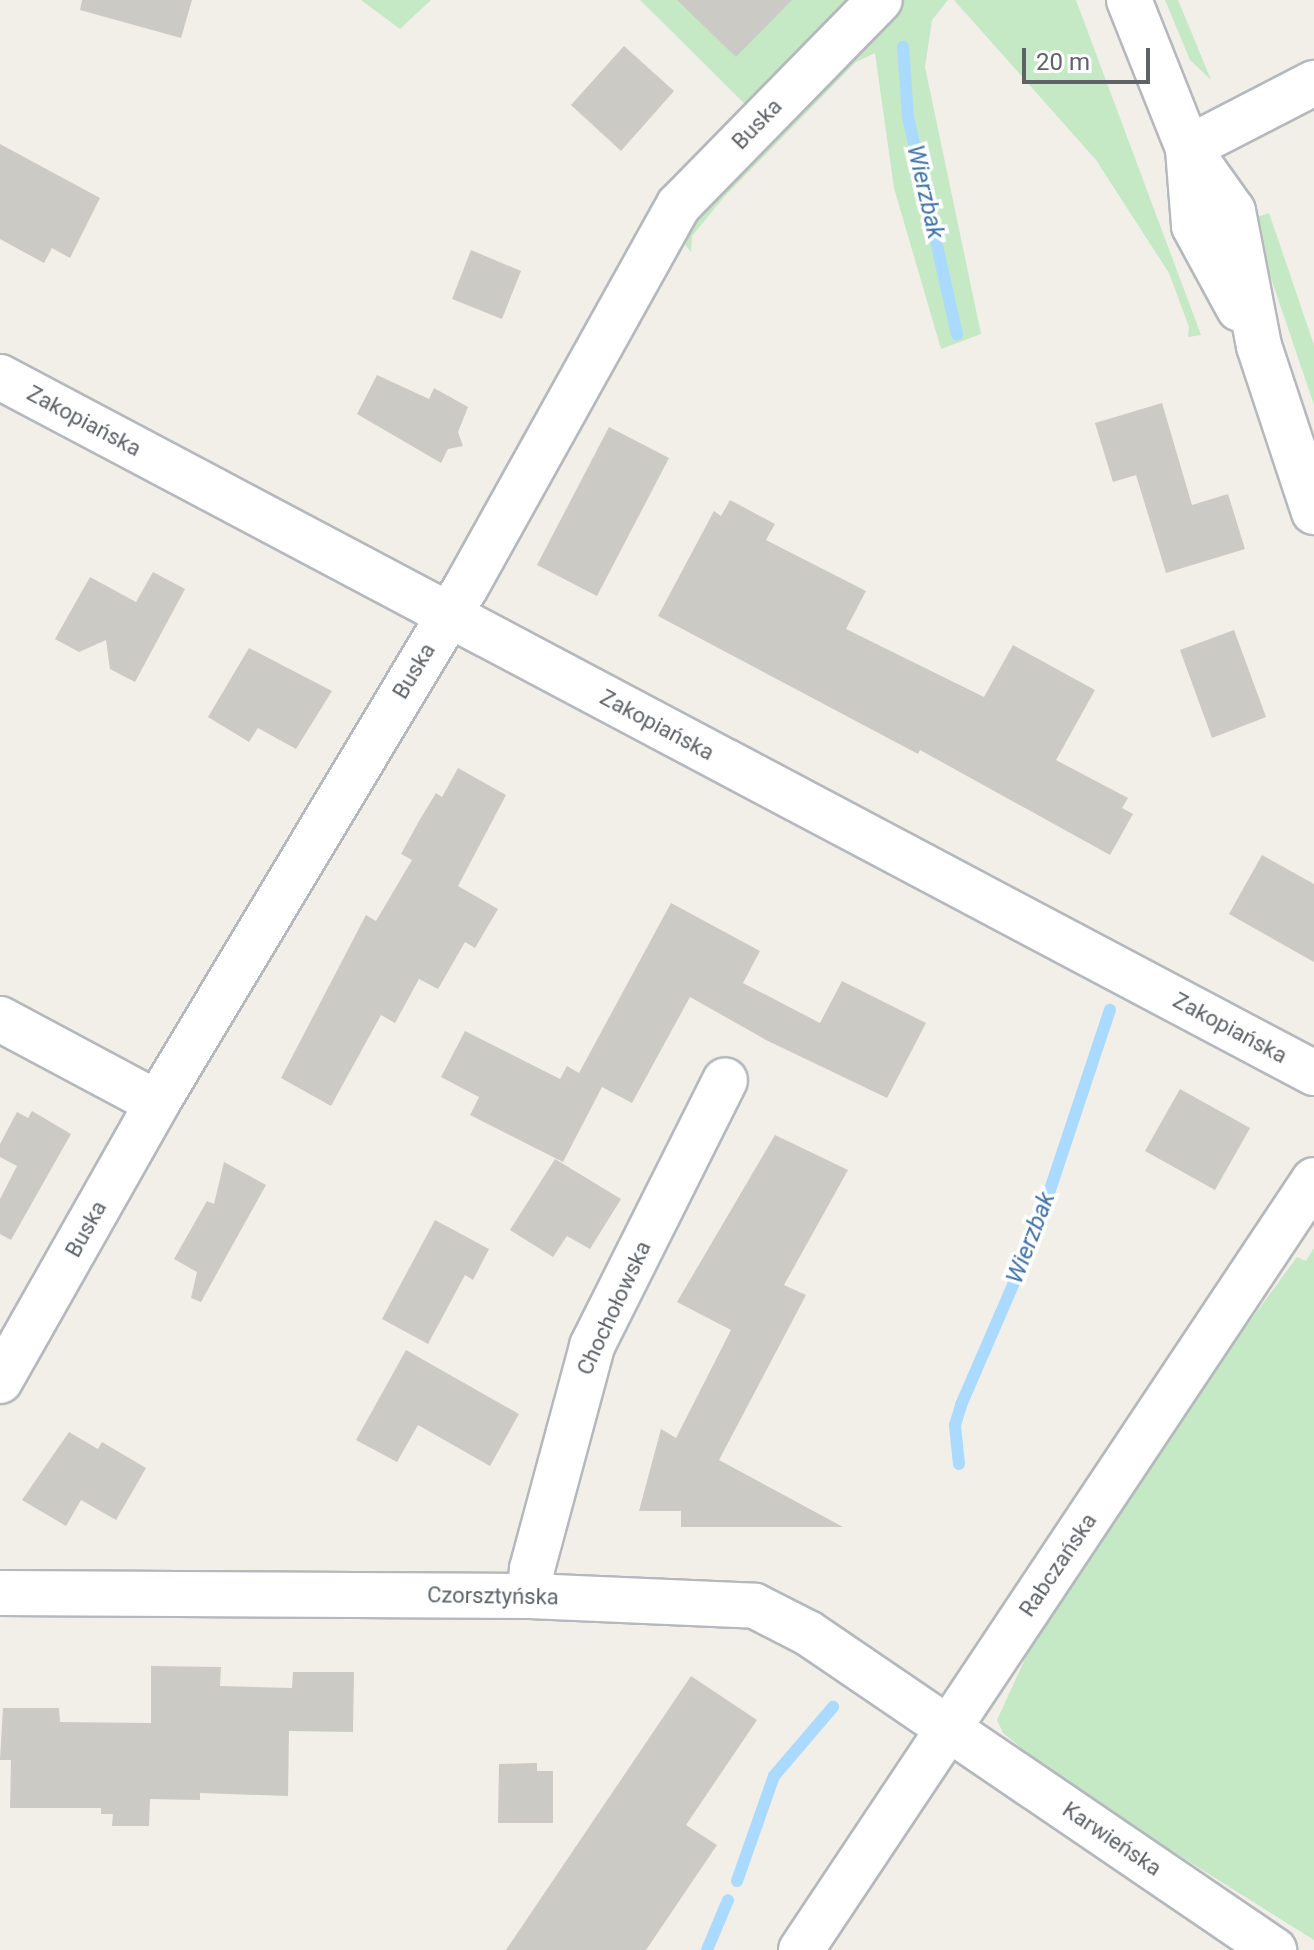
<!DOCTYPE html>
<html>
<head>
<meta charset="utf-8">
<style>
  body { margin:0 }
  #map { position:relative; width:1314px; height:1950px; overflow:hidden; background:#f1efe8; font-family:Roboto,sans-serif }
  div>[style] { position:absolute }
  .green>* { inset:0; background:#c5e8c5 }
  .stream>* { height:12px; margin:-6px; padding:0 6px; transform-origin:6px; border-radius:6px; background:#aadaff }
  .building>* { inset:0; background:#cccac5 }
  .roads { filter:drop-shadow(2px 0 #b5b8bc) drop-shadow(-2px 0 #b5b8bc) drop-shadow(0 2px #b5b8bc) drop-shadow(0 -2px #b5b8bc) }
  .minor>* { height:44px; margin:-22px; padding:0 22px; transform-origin:22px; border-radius:22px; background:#fff }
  span { translate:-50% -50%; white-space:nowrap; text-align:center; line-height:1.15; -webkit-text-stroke:7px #fff; paint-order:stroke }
  .street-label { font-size:22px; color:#5f6368 }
  .water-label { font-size:24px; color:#4174aa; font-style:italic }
  .scale { position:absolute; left:1022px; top:48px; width:128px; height:36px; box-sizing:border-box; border:4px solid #5f6368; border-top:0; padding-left:10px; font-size:24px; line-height:28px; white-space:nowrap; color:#5f6368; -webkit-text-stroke:6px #fff; paint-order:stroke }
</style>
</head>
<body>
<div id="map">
  <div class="green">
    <i style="clip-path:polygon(361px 0,431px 0,400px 29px)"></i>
    <i style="clip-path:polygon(640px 0,854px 0,749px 108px)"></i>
    <i style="clip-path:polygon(903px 0,948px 0,932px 20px,925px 67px,981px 334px,941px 349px,894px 188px,875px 53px,856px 62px,724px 197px,692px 236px,691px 252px,675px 232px)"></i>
    <i style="clip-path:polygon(954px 0,1076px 0,1201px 335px,1188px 337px,1189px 327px,1169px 273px,1096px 160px)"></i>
    <i style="clip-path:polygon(1165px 0,1178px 0,1211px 80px,1190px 60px)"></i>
    <i style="clip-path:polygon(1269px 213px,1314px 345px,1314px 405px,1251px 219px)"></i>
    <i style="clip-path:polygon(1314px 1248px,1314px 1940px,1059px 1780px,1003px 1733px,997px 1720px,1035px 1637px,1230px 1348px,1297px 1257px,1306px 1261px)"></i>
  </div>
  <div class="stream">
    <i style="left:903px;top:47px;width:70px;rotate:85.9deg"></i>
    <i style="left:908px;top:117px;width:223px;rotate:77.3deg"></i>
    <i style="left:959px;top:1464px;width:39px;rotate:-96deg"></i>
    <i style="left:955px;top:1425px;width:21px;rotate:-73deg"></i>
    <i style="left:961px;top:1405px;width:192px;rotate:-66.6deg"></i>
    <i style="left:1037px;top:1229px;width:231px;rotate:-71.6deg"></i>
    <i style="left:737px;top:1881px;width:111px;rotate:-70.6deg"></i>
    <i style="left:774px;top:1776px;width:91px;rotate:-49.5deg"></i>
    <i style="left:707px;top:1950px;width:54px;rotate:-67.2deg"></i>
  </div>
  <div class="building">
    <i style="clip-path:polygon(82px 0,192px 0,181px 38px,80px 10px)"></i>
    <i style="clip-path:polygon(677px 0,792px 0,736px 57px)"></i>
    <i style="clip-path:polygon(624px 46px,674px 91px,621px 151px,571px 105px)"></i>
    <i style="clip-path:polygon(0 144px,100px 198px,70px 258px,52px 248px,44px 263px,0 239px)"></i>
    <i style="clip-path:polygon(471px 250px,521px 271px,502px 319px,452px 299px)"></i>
    <i style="clip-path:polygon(377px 375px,429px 399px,434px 388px,468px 407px,458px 432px,463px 446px,448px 449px,441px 463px,357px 414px)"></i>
    <i style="clip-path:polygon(1162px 403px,1192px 505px,1228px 494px,1245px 549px,1166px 573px,1136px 475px,1113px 482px,1095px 423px)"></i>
    <i style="clip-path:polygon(609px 427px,669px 458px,597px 596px,537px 565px)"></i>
    <i style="clip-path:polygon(730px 500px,775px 524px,766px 540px,866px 591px,846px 629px,984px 697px,1013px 645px,1095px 690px,1056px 760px,1128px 798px,1122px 808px,1133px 814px,1110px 855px,920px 750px,918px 754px,658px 616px,714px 511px,721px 516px)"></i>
    <i style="clip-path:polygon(153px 572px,185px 589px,135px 682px,110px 669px,106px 640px,79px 652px,55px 639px,90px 577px,136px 602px)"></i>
    <i style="clip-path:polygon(1234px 630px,1266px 717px,1212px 738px,1180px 650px)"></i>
    <i style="clip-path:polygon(249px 648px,332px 691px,296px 749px,258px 728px,249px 742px,208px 717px)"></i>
    <i style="clip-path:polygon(458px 768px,506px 795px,458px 886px,498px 909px,475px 948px,465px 942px,438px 989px,419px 979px,395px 1023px,381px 1015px,331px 1106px,281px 1078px,366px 915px,376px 921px,412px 860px,401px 854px,419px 821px,436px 793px,442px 797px)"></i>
    <i style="clip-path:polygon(1262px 855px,1314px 884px,1314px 962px,1229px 914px)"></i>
    <i style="clip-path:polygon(671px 903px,760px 951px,743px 983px,820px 1023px,842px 981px,926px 1023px,887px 1098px,766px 1040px,690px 997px,632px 1103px,602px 1087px,563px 1162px,470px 1115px,479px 1097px,441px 1077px,465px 1031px,560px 1079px,567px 1066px,579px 1073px)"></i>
    <i style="clip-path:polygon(1180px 1089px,1250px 1128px,1215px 1190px,1145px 1151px)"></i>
    <i style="clip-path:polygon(32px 1111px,71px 1134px,11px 1240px,0 1234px,0 1199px,17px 1166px,0 1157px,0 1144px,17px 1112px,28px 1118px)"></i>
    <i style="clip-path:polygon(775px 1135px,848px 1170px,784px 1285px,806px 1295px,719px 1460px,843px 1527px,681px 1527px,681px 1511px,639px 1511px,661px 1429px,676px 1438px,731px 1330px,677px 1302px)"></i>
    <i style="clip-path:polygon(555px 1159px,621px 1199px,590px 1249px,567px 1236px,553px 1257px,510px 1230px)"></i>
    <i style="clip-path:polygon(224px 1162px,266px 1185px,201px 1302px,191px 1298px,197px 1272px,174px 1259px,207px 1201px,214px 1204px)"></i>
    <i style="clip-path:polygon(435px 1220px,489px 1249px,473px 1280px,465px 1275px,428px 1344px,382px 1319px)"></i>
    <i style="clip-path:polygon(406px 1350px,519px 1414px,490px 1466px,418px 1425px,397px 1462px,356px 1440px)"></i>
    <i style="clip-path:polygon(69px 1432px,98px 1449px,102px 1442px,146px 1468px,116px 1520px,81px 1500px,66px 1526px,22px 1500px)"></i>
    <i style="clip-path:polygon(151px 1666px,221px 1667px,220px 1686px,292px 1688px,293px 1672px,354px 1672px,353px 1732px,289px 1731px,288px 1796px,200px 1793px,200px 1800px,150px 1799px,149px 1826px,112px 1826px,113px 1814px,101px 1814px,101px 1808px,10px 1808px,11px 1760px,0 1760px,3px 1708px,59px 1708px,60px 1722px,151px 1723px)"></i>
    <i style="clip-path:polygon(691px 1676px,757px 1720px,686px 1825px,717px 1845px,646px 1950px,506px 1950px)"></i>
    <i style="clip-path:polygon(537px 1763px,537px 1771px,553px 1771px,553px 1823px,498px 1823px,499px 1764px)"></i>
  </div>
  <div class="roads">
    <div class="minor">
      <i style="left:1129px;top:0;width:159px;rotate:68.3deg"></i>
      <i style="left:1188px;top:148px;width:77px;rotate:54.5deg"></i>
      <i style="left:1233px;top:211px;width:137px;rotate:79.1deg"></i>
      <i style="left:1259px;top:346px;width:175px;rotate:71.7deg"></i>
      <i style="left:1188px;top:148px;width:142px;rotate:-27.3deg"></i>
      <i style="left:1188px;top:149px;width:77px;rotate:85.5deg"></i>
      <i style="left:1194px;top:226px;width:94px;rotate:61.5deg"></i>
      <i style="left:0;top:377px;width:1487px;rotate:27.91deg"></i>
      <i style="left:0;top:1019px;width:178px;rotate:28.1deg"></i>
      <i style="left:0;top:1381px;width:319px;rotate:-60.5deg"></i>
      <i style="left:157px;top:1103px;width:601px;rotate:-59.09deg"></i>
      <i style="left:466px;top:587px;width:437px;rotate:-60.9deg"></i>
      <i style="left:679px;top:205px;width:287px;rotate:-45.6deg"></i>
      <i style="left:0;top:1593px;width:530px;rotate:0.32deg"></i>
      <i style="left:530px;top:1596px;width:225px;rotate:2.5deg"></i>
      <i style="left:755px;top:1606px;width:59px;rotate:27deg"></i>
      <i style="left:808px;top:1633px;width:564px;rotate:34.23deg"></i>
      <i style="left:530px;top:1596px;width:27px;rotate:-86deg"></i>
      <i style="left:532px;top:1569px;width:231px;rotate:-74.9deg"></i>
      <i style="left:592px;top:1346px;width:297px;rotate:-63.4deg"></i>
      <i style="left:801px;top:1950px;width:925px;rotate:-56.33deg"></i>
    </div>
  </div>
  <div class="street-label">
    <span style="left:757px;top:124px;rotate:-46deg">Buska</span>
    <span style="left:84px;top:421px;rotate:28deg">Zakopiańska</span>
    <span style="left:414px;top:671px;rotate:-59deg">Buska</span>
    <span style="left:657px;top:725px;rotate:28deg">Zakopiańska</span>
    <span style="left:1230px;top:1028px;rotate:28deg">Zakopiańska</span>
    <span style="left:86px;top:1229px;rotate:-61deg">Buska</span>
    <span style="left:614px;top:1308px;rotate:-65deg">Chochołowska</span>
    <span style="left:1058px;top:1565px;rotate:-56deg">Rabczańska</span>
    <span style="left:493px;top:1596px;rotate:1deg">Czorsztyńska</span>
    <span style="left:1112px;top:1839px;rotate:34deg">Karwieńska</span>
  </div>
  <div class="water-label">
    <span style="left:925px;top:192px;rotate:77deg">Wierzbak</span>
    <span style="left:1031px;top:1238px;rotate:-69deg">Wierzbak</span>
  </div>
  <div class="scale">20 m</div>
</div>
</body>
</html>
